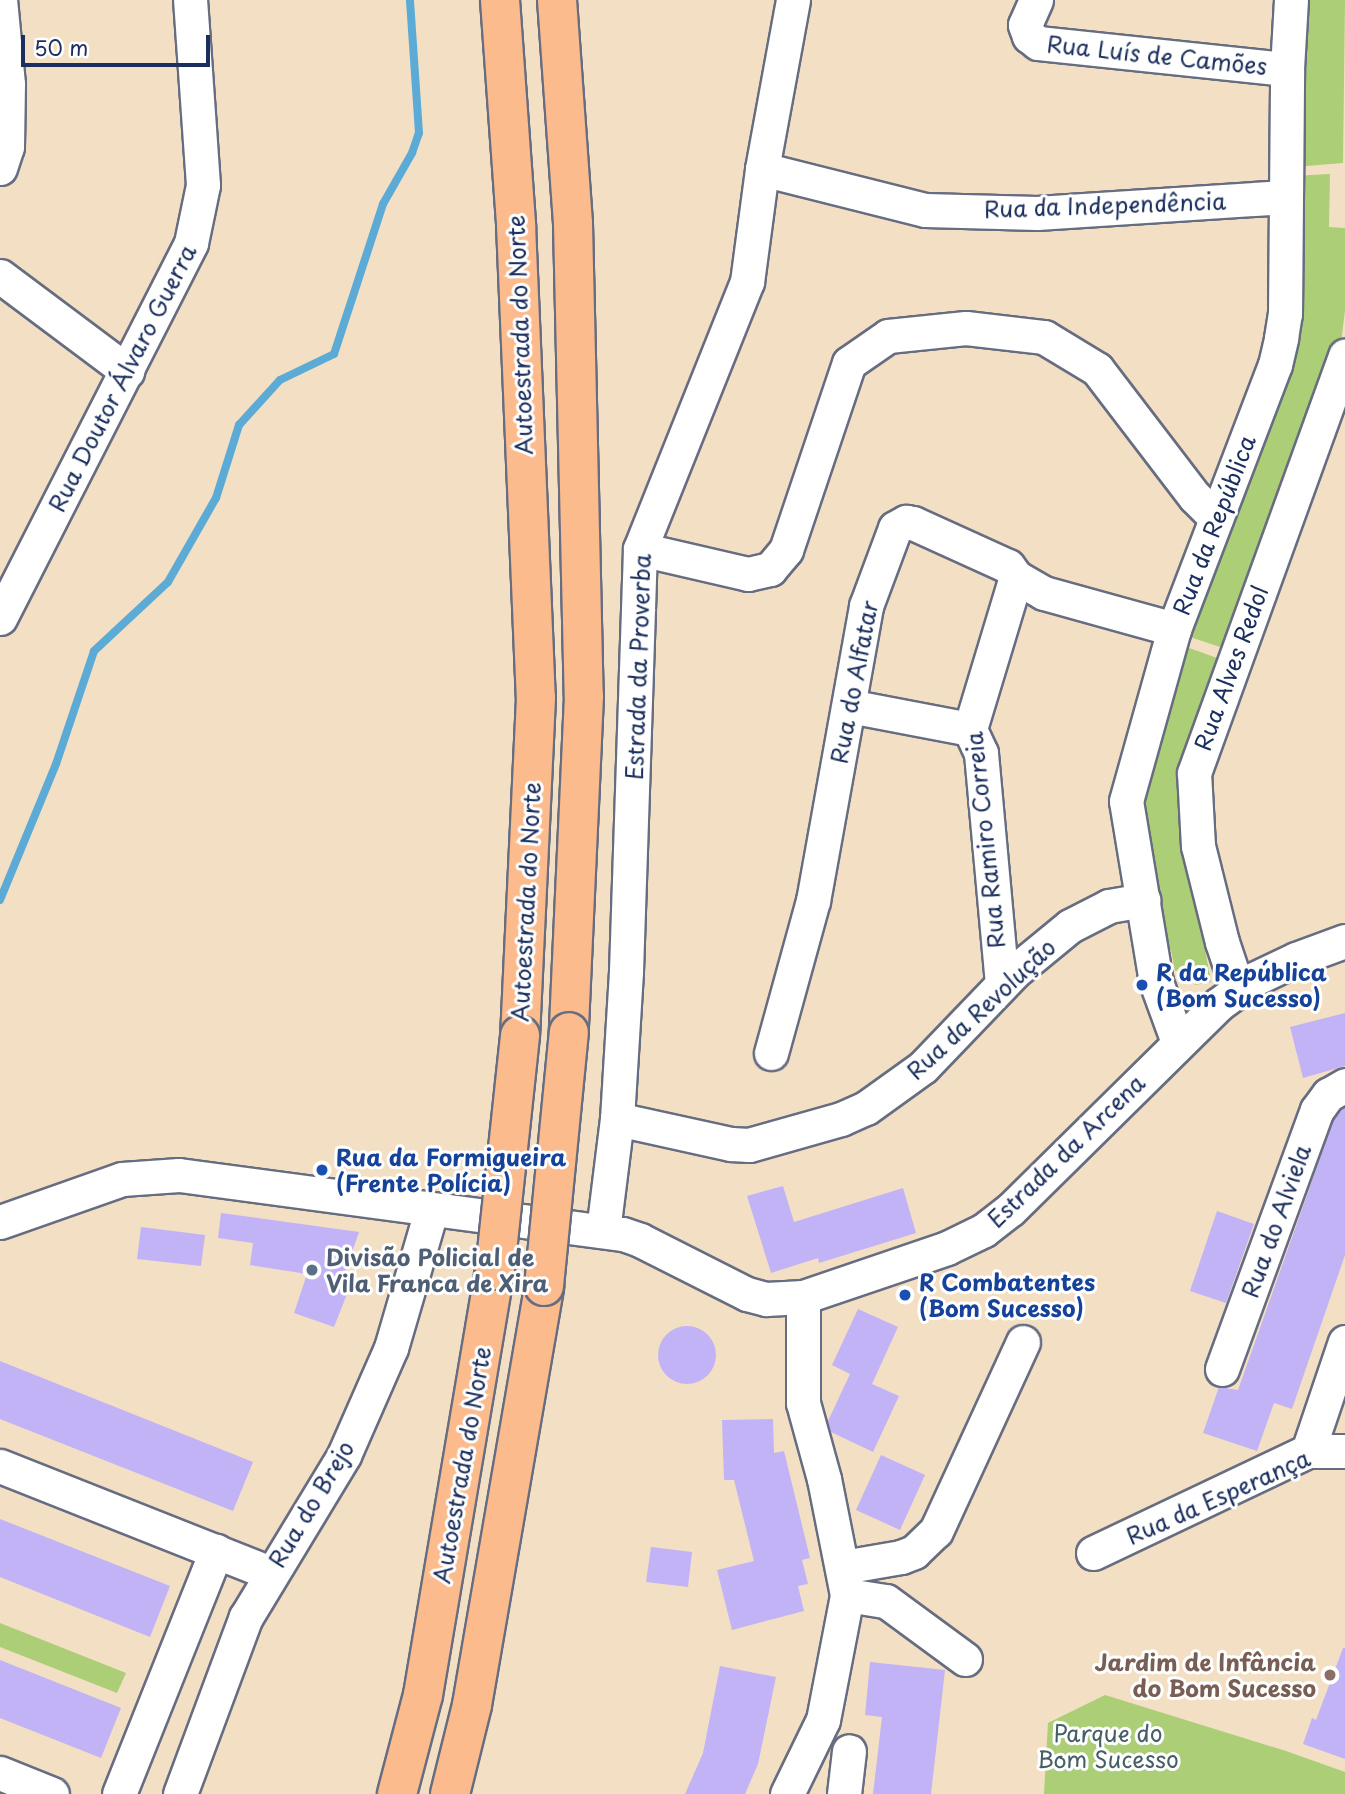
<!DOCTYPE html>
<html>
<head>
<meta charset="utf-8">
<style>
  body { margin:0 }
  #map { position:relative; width:1345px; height:1794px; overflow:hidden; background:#f3dfc3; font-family:"Playpen Sans",sans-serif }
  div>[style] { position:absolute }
  .green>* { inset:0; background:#acce77 }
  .stream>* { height:8px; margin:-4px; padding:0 4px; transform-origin:4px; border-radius:4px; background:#5cabd6 }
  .building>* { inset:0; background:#c1b3f6 }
  .round { border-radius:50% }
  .roads { filter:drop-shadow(2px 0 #676d81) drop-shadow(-2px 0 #676d81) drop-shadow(0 2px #676d81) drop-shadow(0 -2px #676d81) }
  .minor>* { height:33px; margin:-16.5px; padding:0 16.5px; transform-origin:16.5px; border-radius:16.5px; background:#fff }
  .highway>* { height:38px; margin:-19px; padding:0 19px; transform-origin:19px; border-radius:19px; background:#fbbb8d }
  .bridges { filter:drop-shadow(2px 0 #676d81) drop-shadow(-2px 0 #676d81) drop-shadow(0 2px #676d81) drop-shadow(0 -2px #676d81) }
  .highway-bridge>* { height:38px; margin:-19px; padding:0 19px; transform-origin:19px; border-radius:19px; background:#fbbb8d }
  .dots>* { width:19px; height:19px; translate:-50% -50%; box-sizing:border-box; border:4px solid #fff; border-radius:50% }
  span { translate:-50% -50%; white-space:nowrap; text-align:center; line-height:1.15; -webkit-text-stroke:6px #fff; paint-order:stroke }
  .street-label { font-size:23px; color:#1b2f5e }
  .transit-label { font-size:23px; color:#164399; font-weight:700 }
  .left { translate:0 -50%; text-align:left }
  .service-label { font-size:23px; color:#4e5e75; font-weight:700 }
  .education-label { font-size:23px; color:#785e54; font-weight:700 }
  .right { translate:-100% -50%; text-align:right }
  .park-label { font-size:23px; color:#465f66 }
  .scale { position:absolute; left:21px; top:35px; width:189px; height:32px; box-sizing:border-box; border:4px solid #1b2f5e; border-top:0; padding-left:9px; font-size:21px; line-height:24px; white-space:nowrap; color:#1b2f5e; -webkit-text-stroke:5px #fff; paint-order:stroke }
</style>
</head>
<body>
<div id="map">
  <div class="green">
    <i style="clip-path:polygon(1302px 0,1345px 0,1343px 163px,1294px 167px)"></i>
    <i style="clip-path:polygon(1330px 174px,1329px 227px,1345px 228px,1345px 310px,1341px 343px,1226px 649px,1184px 635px,1285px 362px,1293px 176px)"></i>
    <i style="clip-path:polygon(1181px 645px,1217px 658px,1195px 719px,1203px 725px,1193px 884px,1211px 982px,1195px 985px,1195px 968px,1175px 971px,1171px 950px,1161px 949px,1137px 823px)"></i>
    <i style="clip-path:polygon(0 1623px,126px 1673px,117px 1693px,0 1647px)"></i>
    <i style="clip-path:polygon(1105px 1695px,1286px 1751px,1345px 1772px,1345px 1794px,1044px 1794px,1048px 1723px)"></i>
  </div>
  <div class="stream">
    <i style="left:0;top:900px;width:147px;rotate:-67.6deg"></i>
    <i style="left:56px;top:764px;width:119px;rotate:-71.4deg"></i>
    <i style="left:94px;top:651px;width:101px;rotate:-43deg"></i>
    <i style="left:168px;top:582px;width:97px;rotate:-60.3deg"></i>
    <i style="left:216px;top:498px;width:77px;rotate:-72.5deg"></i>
    <i style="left:239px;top:425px;width:61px;rotate:-47.7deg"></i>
    <i style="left:280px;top:380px;width:60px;rotate:-25.7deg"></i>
    <i style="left:334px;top:354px;width:158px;rotate:-71.9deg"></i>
    <i style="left:383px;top:204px;width:59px;rotate:-60.4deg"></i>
    <i style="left:412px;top:153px;width:21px;rotate:-71deg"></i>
    <i style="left:419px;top:133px;width:133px;rotate:-93.9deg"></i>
  </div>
  <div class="building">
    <i style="clip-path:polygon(1345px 1013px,1345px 1066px,1303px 1078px,1290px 1027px)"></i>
    <i style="clip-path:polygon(1345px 1107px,1345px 1255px,1292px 1409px,1274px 1403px,1257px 1451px,1203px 1433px,1219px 1387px,1238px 1390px,1334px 1119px)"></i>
    <i style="clip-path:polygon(783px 1186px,794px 1222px,903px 1188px,916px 1233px,819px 1263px,818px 1258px,771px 1273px,747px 1196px)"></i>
    <i style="clip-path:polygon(1217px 1211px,1254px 1224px,1226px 1303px,1190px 1291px)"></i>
    <i style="clip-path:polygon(221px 1213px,359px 1232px,343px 1278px,353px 1279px,334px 1327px,294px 1313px,307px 1274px,250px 1265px,253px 1243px,218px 1238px)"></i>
    <i style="clip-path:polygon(141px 1227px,205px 1235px,201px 1266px,137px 1259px)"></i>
    <i style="clip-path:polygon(858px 1309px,898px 1327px,872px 1384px,899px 1396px,873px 1452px,831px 1432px,828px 1421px,850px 1374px,832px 1365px)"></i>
    <i class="round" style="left:658px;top:1326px;width:58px;height:58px"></i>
    <i style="clip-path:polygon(0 1361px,253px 1462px,233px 1511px,0 1419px)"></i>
    <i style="clip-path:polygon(773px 1419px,774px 1453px,784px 1451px,810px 1558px,802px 1560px,808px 1584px,798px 1586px,804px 1611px,732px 1630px,717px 1570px,754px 1561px,734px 1480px,724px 1480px,722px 1420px)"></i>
    <i style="clip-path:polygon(881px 1455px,925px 1475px,900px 1530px,856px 1510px)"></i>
    <i style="clip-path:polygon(0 1519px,170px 1586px,150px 1637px,0 1577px)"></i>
    <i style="clip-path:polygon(651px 1547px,692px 1552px,688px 1587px,646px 1582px)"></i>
    <i style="clip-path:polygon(1343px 1648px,1345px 1648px,1345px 1759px,1303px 1744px,1312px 1718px,1316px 1720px)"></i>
    <i style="clip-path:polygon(0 1660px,121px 1708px,101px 1758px,0 1718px)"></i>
    <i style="clip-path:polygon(870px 1662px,945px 1670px,931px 1794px,873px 1794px,882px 1717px,865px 1715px)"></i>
    <i style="clip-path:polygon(720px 1666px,776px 1677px,758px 1764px,745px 1794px,685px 1794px,703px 1753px)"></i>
  </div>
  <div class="roads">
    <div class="minor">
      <i style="left:1036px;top:0;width:27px;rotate:114deg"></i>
      <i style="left:1025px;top:25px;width:12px;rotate:70deg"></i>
      <i style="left:1029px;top:36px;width:11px;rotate:38deg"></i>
      <i style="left:1038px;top:43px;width:250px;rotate:6deg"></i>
      <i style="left:0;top:168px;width:22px;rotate:-72deg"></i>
      <i style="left:7px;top:147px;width:63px;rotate:-89.1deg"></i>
      <i style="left:8px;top:84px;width:84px;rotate:-95.4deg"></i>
      <i style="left:762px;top:169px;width:168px;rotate:14.1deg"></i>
      <i style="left:925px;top:210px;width:112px;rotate:1.5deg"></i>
      <i style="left:1037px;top:213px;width:249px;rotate:-3.7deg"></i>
      <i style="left:0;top:276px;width:159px;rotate:36.8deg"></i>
      <i style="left:640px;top:549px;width:111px;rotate:13deg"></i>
      <i style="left:748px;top:574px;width:23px;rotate:-13deg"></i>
      <i style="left:770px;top:569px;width:25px;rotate:-50deg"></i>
      <i style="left:786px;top:550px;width:197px;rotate:-71.4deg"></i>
      <i style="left:849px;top:363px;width:47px;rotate:-34.7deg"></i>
      <i style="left:888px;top:336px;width:78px;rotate:-5.9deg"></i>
      <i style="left:966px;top:328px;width:79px;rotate:6.6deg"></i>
      <i style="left:1044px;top:337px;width:62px;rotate:31.1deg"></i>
      <i style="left:1097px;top:369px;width:161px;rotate:52.6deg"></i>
      <i style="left:1195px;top:497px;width:30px;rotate:45deg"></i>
      <i style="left:0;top:618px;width:421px;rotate:-63deg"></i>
      <i style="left:191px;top:243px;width:59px;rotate:-78.3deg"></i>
      <i style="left:203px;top:185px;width:185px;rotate:-94deg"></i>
      <i style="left:849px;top:706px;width:123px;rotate:10.8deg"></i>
      <i style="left:1002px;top:984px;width:232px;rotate:-95.2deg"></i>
      <i style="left:981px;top:753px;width:26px;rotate:-115deg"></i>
      <i style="left:970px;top:729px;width:159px;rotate:-73.2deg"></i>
      <i style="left:1238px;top:990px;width:51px;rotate:-108.4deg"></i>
      <i style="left:1222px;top:942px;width:99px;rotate:-104deg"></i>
      <i style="left:1198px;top:846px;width:73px;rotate:-93.1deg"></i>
      <i style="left:1194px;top:773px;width:444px;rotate:-70.1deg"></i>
      <i style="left:1178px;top:1042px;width:64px;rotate:-110.1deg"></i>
      <i style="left:1156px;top:982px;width:183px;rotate:-99.4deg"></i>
      <i style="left:1126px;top:801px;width:179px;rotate:-74.4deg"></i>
      <i style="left:1174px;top:629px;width:283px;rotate:-69.1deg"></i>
      <i style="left:1275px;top:365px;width:28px;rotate:-77deg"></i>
      <i style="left:1281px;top:338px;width:24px;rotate:-81deg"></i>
      <i style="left:1285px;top:314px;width:245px;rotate:-89.5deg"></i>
      <i style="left:1287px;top:69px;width:69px;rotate:-86.7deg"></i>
      <i style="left:771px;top:1053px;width:158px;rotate:-74.6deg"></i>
      <i style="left:813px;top:901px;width:300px;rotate:-79.8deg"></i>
      <i style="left:866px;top:606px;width:83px;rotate:-69.6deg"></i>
      <i style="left:895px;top:528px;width:13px;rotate:-29deg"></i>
      <i style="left:906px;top:522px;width:7px;rotate:8deg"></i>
      <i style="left:913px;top:523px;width:104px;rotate:24.4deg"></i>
      <i style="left:1008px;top:566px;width:14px;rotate:54deg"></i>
      <i style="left:1016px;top:577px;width:32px;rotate:30deg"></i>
      <i style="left:1044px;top:593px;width:135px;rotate:15.5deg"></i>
      <i style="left:617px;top:1119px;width:117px;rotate:12.4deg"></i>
      <i style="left:731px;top:1144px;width:18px;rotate:3deg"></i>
      <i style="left:749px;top:1145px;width:96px;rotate:-15.8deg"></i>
      <i style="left:841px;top:1119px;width:27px;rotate:-24deg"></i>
      <i style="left:866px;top:1108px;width:70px;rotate:-35.7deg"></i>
      <i style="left:923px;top:1067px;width:132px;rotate:-46.2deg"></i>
      <i style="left:1014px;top:972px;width:72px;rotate:-39.4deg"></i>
      <i style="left:1070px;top:926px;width:44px;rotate:-27.1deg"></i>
      <i style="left:1109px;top:906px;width:35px;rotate:-10deg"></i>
      <i style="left:0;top:1222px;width:129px;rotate:-19.4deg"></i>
      <i style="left:122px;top:1179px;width:57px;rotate:-4deg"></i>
      <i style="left:179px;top:1175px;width:448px;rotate:7.6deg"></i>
      <i style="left:623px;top:1234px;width:18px;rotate:19deg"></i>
      <i style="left:640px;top:1240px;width:120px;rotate:26.8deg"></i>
      <i style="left:747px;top:1294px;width:20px;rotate:15deg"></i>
      <i style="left:766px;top:1299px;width:37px;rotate:-3deg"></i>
      <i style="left:803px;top:1297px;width:152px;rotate:-18.8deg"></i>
      <i style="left:947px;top:1248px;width:41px;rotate:-25.9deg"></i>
      <i style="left:984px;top:1230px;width:33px;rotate:-38deg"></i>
      <i style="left:1010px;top:1210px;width:293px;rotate:-44.6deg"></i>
      <i style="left:1219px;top:1004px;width:41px;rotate:-36deg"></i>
      <i style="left:1252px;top:980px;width:49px;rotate:-25.5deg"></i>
      <i style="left:1296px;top:959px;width:52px;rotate:-20.2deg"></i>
      <i style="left:603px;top:1231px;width:113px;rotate:-82.9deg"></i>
      <i style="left:617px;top:1119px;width:148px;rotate:-86.5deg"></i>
      <i style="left:626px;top:971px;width:422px;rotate:-88.1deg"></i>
      <i style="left:640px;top:549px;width:288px;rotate:-68.2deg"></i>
      <i style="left:747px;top:282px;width:114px;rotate:-82.4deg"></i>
      <i style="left:762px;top:169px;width:172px;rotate:-79.6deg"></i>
      <i style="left:1222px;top:1369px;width:276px;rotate:-69.9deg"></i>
      <i style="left:1317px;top:1110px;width:19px;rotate:-54deg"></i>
      <i style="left:1328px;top:1095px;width:20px;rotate:-30deg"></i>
      <i style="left:1308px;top:1451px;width:115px;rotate:-71.3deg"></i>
      <i style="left:0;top:1466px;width:290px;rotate:21.6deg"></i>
      <i style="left:1093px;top:1553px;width:238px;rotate:-25.4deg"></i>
      <i style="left:1308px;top:1451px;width:37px"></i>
      <i style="left:843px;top:1567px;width:59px;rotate:-9.8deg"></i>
      <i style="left:901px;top:1557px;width:14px;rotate:-21deg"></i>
      <i style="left:914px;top:1552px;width:30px;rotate:-44deg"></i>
      <i style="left:936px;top:1531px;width:208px;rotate:-65.3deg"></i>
      <i style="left:847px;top:1595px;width:39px;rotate:9deg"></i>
      <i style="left:886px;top:1601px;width:98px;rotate:36.3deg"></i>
      <i style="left:0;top:1773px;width:56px;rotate:22deg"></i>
      <i style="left:119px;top:1794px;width:262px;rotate:-68.2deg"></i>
      <i style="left:180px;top:1794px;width:189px;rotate:-69.6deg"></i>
      <i style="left:246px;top:1617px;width:189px;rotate:-58.8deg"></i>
      <i style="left:344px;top:1455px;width:117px;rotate:-66.3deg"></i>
      <i style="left:391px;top:1348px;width:143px;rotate:-73.7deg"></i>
      <i style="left:787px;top:1794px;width:82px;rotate:-64.1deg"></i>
      <i style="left:823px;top:1720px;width:127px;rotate:-79.1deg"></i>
      <i style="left:847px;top:1595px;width:118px;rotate:-101.2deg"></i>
      <i style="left:824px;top:1479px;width:79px;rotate:-105.4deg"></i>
      <i style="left:803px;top:1403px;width:106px;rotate:-90deg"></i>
      <i style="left:844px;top:1794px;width:43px;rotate:-83.4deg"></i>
    </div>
    <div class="highway">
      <i style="left:500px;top:0;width:226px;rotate:85.9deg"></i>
      <i style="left:516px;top:225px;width:473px;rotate:87.6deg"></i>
      <i style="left:536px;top:698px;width:337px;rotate:92.7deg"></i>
      <i style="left:557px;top:0;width:225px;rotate:85.9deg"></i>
      <i style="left:573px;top:224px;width:472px;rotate:88.7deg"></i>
      <i style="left:584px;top:696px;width:336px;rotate:92.6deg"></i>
      <i style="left:397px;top:1794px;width:102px;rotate:-75.3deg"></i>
      <i style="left:423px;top:1695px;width:431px;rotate:-80.4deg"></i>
      <i style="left:450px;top:1794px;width:92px;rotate:-76.1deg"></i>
      <i style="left:472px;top:1705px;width:425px;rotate:-80.2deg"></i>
    </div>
  </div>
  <div class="bridges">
    <div class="highway-bridge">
      <i style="left:495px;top:1270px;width:236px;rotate:-83.9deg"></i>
      <i style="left:544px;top:1286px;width:255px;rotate:-84.4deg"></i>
    </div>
  </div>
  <div class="dots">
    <i style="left:1142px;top:985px;background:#1a4fb4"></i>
    <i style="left:322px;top:1170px;background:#1a4fb4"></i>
    <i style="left:312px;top:1270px;background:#5c6f8a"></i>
    <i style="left:905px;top:1295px;background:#1a4fb4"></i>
    <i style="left:1330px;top:1675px;background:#8d6e63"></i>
  </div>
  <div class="street-label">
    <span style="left:1157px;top:55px;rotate:6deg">Rua Luís de Camões</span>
    <span style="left:1105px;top:205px;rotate:-2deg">Rua da Independência</span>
    <span style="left:520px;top:335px;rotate:-92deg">Autoestrada do Norte</span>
    <span style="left:122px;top:378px;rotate:-63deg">Rua Doutor Álvaro Guerra</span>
    <span style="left:1214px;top:525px;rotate:-69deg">Rua da República</span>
    <span style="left:638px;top:667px;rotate:-88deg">Estrada da Proverba</span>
    <span style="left:1231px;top:668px;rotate:-70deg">Rua Alves Redol</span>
    <span style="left:854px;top:682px;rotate:-79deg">Rua do Alfatar</span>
    <span style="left:985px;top:840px;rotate:-96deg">Rua Ramiro Correia</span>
    <span style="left:526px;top:902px;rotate:-87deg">Autoestrada do Norte</span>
    <span style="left:981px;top:1009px;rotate:-43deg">Rua da Revolução</span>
    <span style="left:1066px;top:1151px;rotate:-44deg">Estrada da Arcena</span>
    <span style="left:1276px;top:1221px;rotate:-70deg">Rua do Alviela</span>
    <span style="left:462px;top:1465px;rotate:-80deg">Autoestrada do Norte</span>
    <span style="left:1218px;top:1497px;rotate:-24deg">Rua da Esperança</span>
    <span style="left:311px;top:1504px;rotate:-59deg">Rua do Brejo</span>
  </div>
  <div class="transit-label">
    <span class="left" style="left:1156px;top:985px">R da República<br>(Bom Sucesso)</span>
    <span class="left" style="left:336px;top:1170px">Rua da Formigueira<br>(Frente Polícia)</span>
    <span class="left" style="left:919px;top:1295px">R Combatentes<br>(Bom Sucesso)</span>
  </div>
  <div class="service-label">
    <span class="left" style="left:326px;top:1270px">Divisão Policial de<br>Vila Franca de Xira</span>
  </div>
  <div class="education-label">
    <span class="right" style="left:1316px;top:1675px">Jardim de Infância<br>do Bom Sucesso</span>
  </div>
  <div class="park-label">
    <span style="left:1108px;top:1746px">Parque do<br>Bom Sucesso</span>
  </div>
  <div class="scale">50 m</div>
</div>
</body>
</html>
